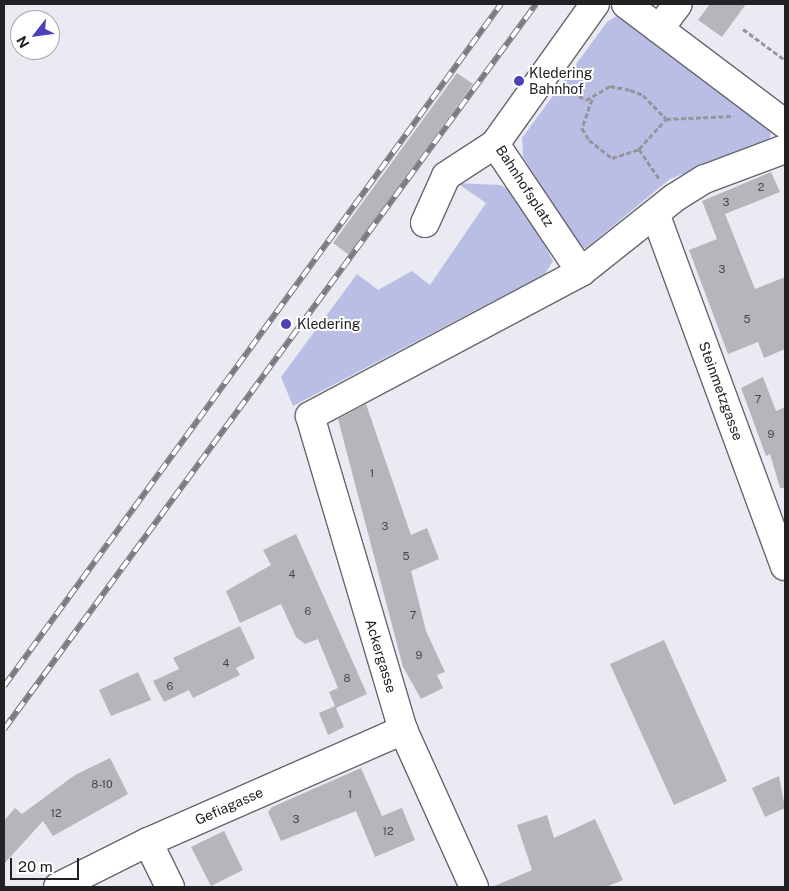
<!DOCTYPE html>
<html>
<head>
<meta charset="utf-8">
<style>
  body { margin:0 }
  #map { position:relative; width:789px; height:891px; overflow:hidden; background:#eaebf2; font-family:"Public Sans",sans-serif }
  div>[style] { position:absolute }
  .green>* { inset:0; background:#babee5 }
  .building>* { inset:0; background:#b5b6bc }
  .path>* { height:3px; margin-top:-1.5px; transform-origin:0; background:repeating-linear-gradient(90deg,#95969b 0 5px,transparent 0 7.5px) }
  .roads { filter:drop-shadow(1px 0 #66666d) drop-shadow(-1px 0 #66666d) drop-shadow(0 1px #66666d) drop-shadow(0 -1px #66666d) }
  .minor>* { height:28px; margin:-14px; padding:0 14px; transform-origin:14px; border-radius:14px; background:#fff }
  .rail>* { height:5.5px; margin-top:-2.75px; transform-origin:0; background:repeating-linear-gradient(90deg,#fff 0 11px,#7a7b80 0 22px); box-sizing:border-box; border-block:1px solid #7a7b80 }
  .dots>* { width:14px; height:14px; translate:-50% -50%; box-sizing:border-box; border:2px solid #fff; border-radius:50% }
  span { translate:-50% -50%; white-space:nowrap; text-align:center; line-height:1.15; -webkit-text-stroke:4px #fff; paint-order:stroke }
  .number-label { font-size:11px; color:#47474b }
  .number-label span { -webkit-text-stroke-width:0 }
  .poi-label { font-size:14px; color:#222225 }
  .left { translate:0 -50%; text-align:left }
  .street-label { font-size:14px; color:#222225 }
  .frame { position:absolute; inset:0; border:5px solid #222225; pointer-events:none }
  .north { position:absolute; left:10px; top:10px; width:50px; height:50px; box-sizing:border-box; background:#fff; border:1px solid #a7a7a8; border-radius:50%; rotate:240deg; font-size:14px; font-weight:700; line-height:20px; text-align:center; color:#222225 }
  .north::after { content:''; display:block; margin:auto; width:18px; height:22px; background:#4d41b8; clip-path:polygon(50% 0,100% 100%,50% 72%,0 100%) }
  .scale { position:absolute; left:10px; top:858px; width:69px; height:22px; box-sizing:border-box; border:2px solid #222225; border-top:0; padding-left:6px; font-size:15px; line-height:18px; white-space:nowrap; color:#222225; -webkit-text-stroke:4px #fff; paint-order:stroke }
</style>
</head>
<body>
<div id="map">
  <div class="green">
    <i style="clip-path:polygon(620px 14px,772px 123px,770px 139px,670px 179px,586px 248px,581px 248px,523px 157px,522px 138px,607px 22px)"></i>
    <i style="clip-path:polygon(457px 183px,500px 185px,519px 195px,553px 261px,545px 274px,293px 406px,281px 377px,357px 274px,378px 290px,412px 271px,430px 285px,486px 203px)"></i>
  </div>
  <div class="building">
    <i style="clip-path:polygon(710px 4px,746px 4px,722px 37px,698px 20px)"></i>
    <i style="clip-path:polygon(457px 73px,473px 84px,349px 255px,333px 243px)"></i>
    <i style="clip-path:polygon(771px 172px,780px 192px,725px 214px,755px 289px,785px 277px,785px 349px,764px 358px,758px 342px,728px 354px,689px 250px,717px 239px,702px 201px)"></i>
    <i style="clip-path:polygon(763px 377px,776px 411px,785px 407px,785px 488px,780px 488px,770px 454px,766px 456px,741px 388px)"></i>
    <i style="clip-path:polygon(366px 404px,411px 535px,427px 528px,439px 559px,411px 571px,426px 631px,445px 672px,437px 675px,443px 688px,421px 699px,403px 667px,338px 419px)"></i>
    <i style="clip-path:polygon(296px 534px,367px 694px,336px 708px,344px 727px,328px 735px,319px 713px,335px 706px,329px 692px,338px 688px,318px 639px,305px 644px,296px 637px,281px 604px,240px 623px,226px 591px,271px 565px,263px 550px)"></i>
    <i style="clip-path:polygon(240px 626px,255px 658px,236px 668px,240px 675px,193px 698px,189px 690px,164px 702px,153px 681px,179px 669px,173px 658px)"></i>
    <i style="clip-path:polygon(664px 640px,727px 781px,674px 805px,610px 664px)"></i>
    <i style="clip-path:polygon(138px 672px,151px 700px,111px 716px,99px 690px)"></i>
    <i style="clip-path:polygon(110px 758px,128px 794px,53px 836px,43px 821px,4px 864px,4px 821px,15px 808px,22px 814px,75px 775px)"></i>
    <i style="clip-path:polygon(361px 768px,382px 816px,402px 808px,415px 840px,375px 857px,356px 811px,281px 841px,268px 812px,272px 807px)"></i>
    <i style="clip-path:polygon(779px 776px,785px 808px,765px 817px,752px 788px)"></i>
    <i style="clip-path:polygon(547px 815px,554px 838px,595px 819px,623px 880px,606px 887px,492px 887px,532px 870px,517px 825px)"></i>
    <i style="clip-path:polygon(224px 831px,243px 870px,211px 886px,191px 847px)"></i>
  </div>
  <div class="path">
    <i style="left:743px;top:29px;width:52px;rotate:36.4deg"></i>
    <i style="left:566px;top:88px;width:23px;rotate:31deg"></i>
    <i style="left:586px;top:100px;width:28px;rotate:-30deg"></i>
    <i style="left:610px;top:86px;width:20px;rotate:11deg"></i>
    <i style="left:630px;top:90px;width:14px;rotate:21deg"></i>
    <i style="left:643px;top:95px;width:33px;rotate:46deg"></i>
    <i style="left:666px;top:119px;width:67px;rotate:-2.6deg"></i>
    <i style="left:592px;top:99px;width:31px;rotate:109deg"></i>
    <i style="left:582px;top:128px;width:14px;rotate:60deg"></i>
    <i style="left:589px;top:140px;width:29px;rotate:38deg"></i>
    <i style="left:612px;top:158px;width:28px;rotate:-18deg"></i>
    <i style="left:639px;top:149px;width:40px;rotate:-48deg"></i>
    <i style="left:639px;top:149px;width:37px;rotate:56deg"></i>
  </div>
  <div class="roads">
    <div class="minor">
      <i style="left:626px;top:4px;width:199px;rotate:37deg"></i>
      <i style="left:659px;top:29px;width:31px;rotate:-53deg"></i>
      <i style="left:656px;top:216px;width:373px;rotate:69.8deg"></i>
      <i style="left:425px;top:223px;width:51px;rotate:-65.9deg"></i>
      <i style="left:446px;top:176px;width:59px;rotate:-33.1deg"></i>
      <i style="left:581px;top:272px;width:154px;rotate:-123.9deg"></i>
      <i style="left:495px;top:144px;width:172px;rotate:-54.5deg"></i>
      <i style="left:148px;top:842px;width:50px;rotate:63.9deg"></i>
      <i style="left:58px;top:887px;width:101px;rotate:-26.6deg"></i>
      <i style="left:148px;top:842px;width:279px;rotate:-23.7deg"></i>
      <i style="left:474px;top:887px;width:172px;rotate:-114.3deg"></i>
      <i style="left:403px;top:730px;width:327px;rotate:-106.5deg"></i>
      <i style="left:310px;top:416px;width:307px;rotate:-28deg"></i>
      <i style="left:581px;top:272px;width:119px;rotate:-38.5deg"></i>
      <i style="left:674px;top:198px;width:36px;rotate:-32deg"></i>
      <i style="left:705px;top:179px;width:85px;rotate:-20.6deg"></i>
    </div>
  </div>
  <div class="rail">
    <i style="left:4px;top:686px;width:844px;rotate:-53.92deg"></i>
    <i style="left:4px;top:729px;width:899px;rotate:-53.73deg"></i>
  </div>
  <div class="dots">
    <i style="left:519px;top:81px;background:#4d41b8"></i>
    <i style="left:286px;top:324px;background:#4d41b8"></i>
  </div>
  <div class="number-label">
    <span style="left:761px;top:187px">2</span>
    <span style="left:726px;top:202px">3</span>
    <span style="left:722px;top:269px">3</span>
    <span style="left:747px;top:319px">5</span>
    <span style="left:758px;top:399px">7</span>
    <span style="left:771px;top:434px">9</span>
    <span style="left:372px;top:473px">1</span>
    <span style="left:385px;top:526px">3</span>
    <span style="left:406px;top:556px">5</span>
    <span style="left:292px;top:574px">4</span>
    <span style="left:308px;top:611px">6</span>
    <span style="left:413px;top:615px">7</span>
    <span style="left:419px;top:655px">9</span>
    <span style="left:226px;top:663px">4</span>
    <span style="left:347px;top:678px">8</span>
    <span style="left:170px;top:686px">6</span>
    <span style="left:102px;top:784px">8-10</span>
    <span style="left:350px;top:794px">1</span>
    <span style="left:56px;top:813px">12</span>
    <span style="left:296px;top:819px">3</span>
    <span style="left:388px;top:831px">12</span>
  </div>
  <div class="poi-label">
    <span class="left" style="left:529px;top:81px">Kledering<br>Bahnhof</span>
    <span class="left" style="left:297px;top:324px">Kledering</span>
  </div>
  <div class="street-label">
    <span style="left:525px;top:186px;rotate:57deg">Bahnhofsplatz</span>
    <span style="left:721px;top:391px;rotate:70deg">Steinmetzgasse</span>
    <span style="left:381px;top:656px;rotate:73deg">Ackergasse</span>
    <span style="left:229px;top:806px;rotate:-24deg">Gefiagasse</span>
  </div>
  <div class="frame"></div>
  <div class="north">N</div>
  <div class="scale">20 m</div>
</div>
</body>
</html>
